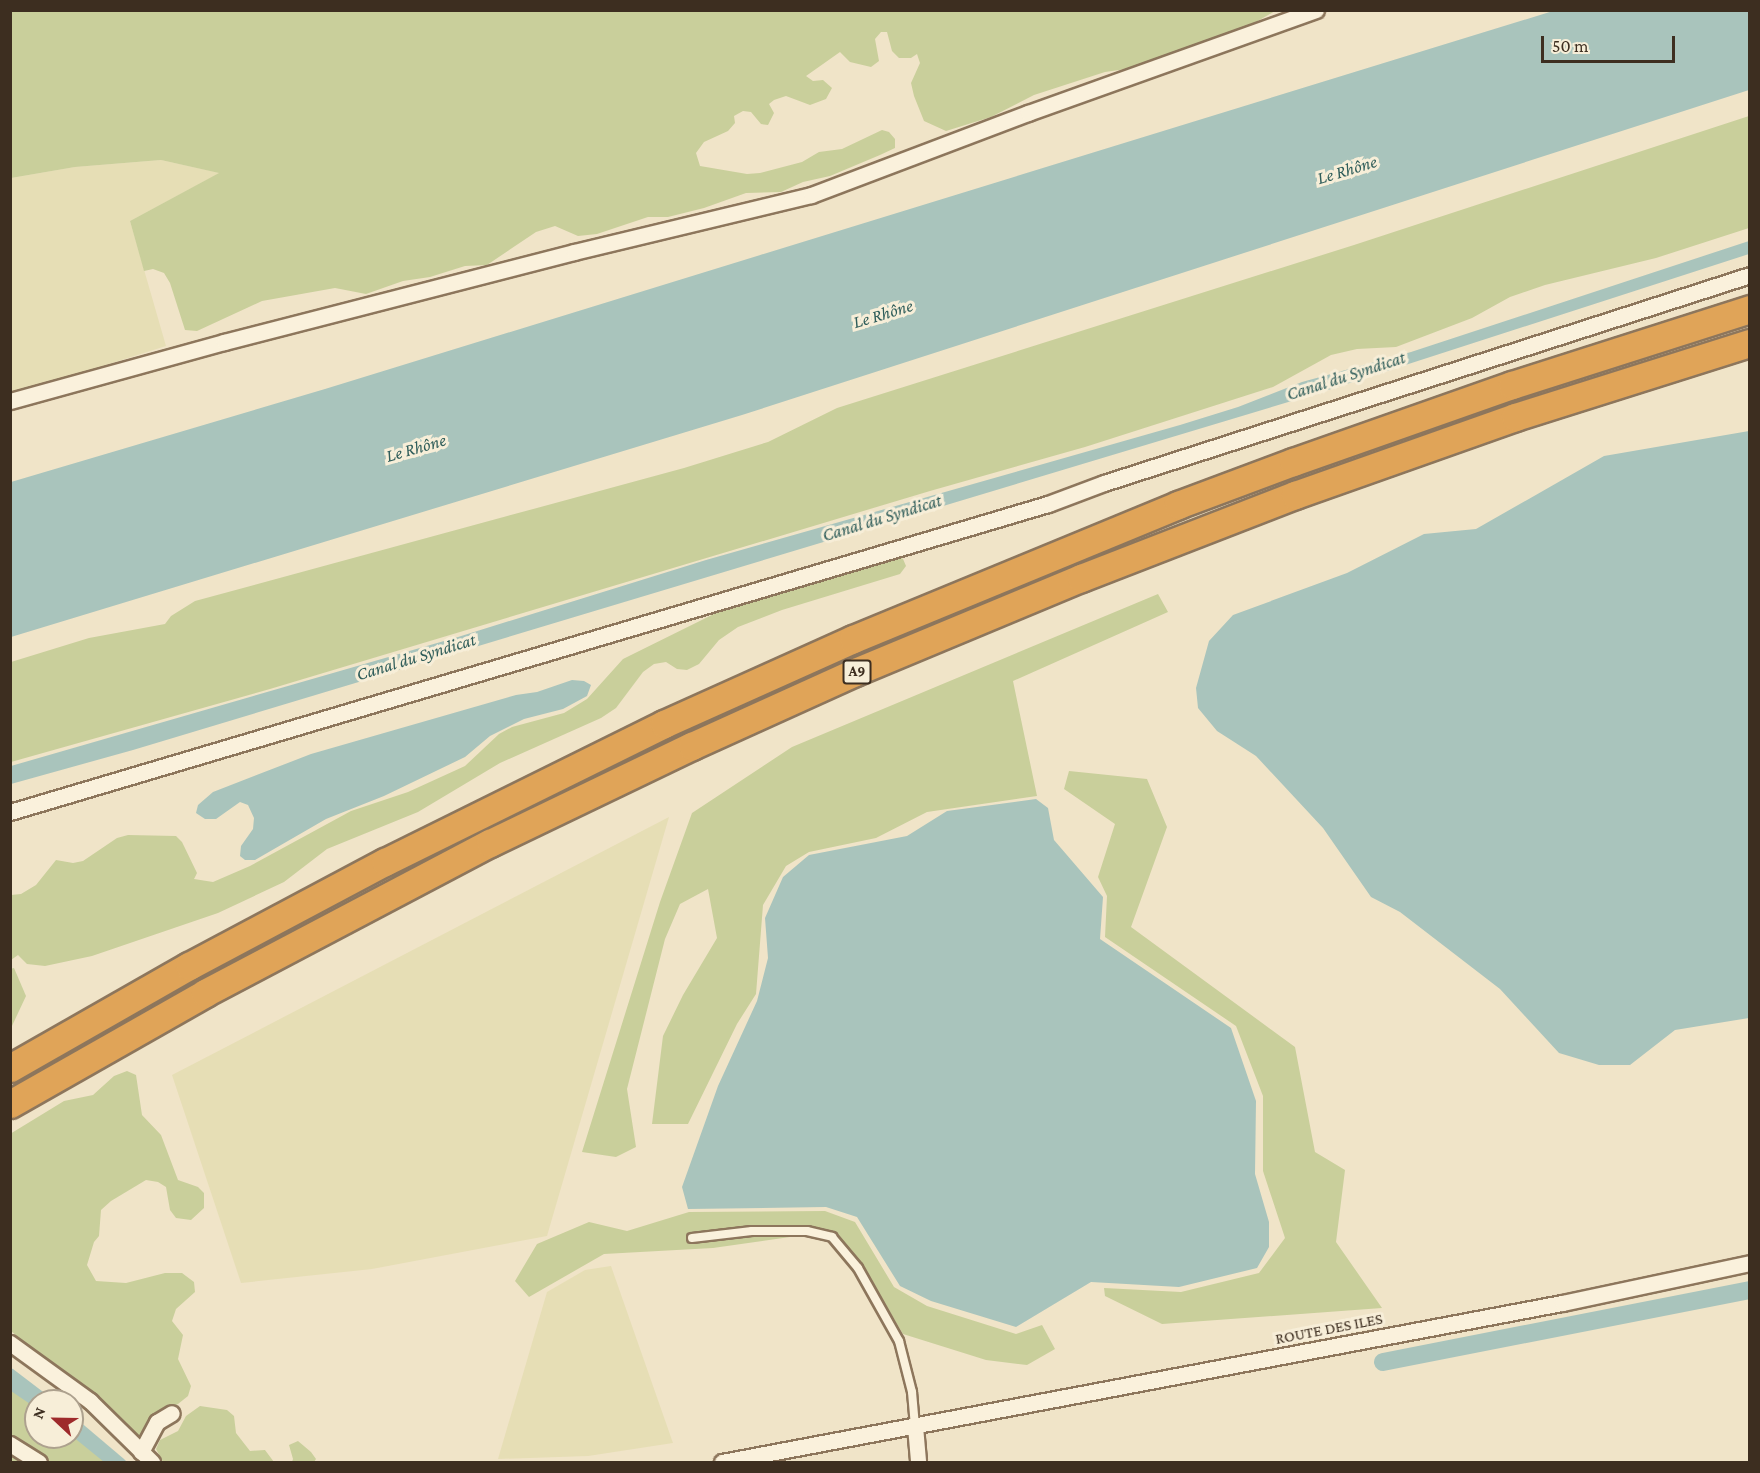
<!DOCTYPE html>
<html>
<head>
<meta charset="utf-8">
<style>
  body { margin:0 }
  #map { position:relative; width:1760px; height:1473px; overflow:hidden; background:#f0e4c8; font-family:"Crimson Pro",serif }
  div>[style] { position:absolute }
  .farmland>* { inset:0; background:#e6deb5 }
  .green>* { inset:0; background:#c9cf9b }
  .water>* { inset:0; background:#a9c4bc }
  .canal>* { height:18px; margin:-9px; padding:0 9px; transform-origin:9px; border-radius:9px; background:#a9c4bc }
  .roads { filter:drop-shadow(2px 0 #8d765c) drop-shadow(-2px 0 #8d765c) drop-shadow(0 2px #8d765c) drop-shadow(0 -2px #8d765c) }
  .service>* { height:8px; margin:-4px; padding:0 4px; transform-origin:4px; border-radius:4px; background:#faf1dc }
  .minor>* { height:15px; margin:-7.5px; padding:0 7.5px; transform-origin:7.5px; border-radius:7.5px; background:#faf1dc }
  .motorway>* { height:27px; margin:-13.5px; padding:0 13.5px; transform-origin:13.5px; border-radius:13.5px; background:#e0a458 }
  span { translate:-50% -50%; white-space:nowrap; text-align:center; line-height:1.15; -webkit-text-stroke:6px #f7eed8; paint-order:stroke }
  .shield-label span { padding:2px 4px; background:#f7eed8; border:2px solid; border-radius:4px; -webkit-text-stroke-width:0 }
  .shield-label { font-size:15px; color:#3d2e20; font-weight:700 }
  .street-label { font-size:16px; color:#3d2e20 }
  .water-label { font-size:18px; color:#2f5d5a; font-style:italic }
  .frame { position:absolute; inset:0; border:12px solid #3d2e20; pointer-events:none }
  .north { position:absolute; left:24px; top:1389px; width:60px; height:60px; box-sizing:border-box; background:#f7eed8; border:2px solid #ada18e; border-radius:50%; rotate:292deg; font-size:16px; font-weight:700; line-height:24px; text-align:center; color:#3d2e20 }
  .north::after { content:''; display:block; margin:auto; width:21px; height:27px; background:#9e2a2b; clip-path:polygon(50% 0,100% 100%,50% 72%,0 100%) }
  .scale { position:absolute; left:1541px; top:36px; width:134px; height:27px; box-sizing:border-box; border:3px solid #3d2e20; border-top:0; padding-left:8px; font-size:18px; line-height:21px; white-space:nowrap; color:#3d2e20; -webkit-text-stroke:4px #f7eed8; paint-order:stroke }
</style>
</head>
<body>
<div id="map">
  <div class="farmland">
    <i style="clip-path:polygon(161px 160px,220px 173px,130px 221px,166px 346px,11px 395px,11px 178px,75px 167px)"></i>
    <i style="clip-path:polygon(669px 817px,547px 1236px,372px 1269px,241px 1283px,172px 1075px)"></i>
    <i style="clip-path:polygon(611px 1266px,673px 1443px,588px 1456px,498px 1459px,547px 1292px,585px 1270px)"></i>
  </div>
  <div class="green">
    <i style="clip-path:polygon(10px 11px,1275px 11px,1237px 33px,1147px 66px,1105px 72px,1034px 95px,991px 117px,946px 131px,924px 121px,914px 96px,911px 83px,920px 63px,917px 54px,911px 58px,899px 58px,892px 51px,887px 32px,881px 32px,875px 39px,879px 61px,871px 67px,850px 62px,840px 52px,806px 76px,813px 81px,823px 80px,832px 88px,826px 99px,810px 105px,786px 96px,774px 100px,769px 104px,774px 113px,768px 125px,761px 124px,751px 112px,743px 111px,734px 116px,735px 123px,728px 131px,704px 142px,696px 153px,700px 166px,747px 174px,760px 173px,802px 162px,819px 152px,842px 149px,882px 130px,889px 132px,895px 139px,895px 148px,880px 155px,830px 176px,803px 182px,781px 192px,746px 193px,704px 208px,668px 217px,648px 217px,597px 234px,578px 236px,555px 226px,536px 232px,487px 265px,465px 266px,430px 277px,403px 281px,366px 294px,335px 288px,262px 301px,197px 331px,185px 330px,170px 283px,164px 273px,153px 269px,144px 271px,130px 221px,219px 173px,161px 160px,75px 167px,11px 178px)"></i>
    <i style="clip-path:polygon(1749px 116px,1749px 228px,1656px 258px,1545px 285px,1510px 297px,1472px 318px,1396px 347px,1357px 349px,1331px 355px,1273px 387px,1085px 447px,930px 491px,270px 689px,11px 762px,11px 662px,89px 638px,165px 624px,171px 616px,195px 601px,684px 468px,768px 442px,837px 408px,1354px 245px)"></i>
    <i style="clip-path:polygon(898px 556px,903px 559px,906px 566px,900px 574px,782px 610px,738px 627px,719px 640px,699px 664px,687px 670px,677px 669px,666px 662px,654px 664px,643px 672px,616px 708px,601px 718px,500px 763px,418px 812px,327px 849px,284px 882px,218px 913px,92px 956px,45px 966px,27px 964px,18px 955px,11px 960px,11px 895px,21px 894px,36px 885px,56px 860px,73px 863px,83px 861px,117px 838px,128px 835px,176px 836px,182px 842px,197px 873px,194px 879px,213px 882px,250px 866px,351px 811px,408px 792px,465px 766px,499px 734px,512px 727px,564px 713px,587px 699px,623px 659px,724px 609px,792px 585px)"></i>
    <i style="clip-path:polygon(1158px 594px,1168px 612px,1013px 681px,1037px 796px,927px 812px,876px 838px,809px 852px,786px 866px,763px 905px,756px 994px,737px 1024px,688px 1124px,652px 1124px,663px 1036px,683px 995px,717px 938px,708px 889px,680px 904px,665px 939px,627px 1089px,636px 1147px,616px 1157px,582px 1152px,660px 902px,692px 813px,792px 747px)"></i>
    <i style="clip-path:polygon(1069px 771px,1147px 779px,1167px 827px,1131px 927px,1295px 1047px,1315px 1152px,1345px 1170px,1336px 1242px,1382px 1308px,1162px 1324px,1105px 1296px,1104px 1288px,1181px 1292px,1259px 1273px,1285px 1238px,1263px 1171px,1263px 1096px,1236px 1026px,1105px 937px,1107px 896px,1098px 877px,1115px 824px,1064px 789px)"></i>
    <i style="clip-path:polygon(14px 968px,26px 996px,11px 1028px,10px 969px)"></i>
    <i style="clip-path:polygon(127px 1071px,136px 1075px,142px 1115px,161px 1135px,178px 1180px,198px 1187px,204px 1193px,204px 1208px,191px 1220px,176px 1218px,170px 1210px,166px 1187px,158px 1182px,146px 1180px,111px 1201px,101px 1210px,99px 1236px,94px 1242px,87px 1265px,96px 1281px,126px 1283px,165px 1273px,182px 1273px,194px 1282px,195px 1292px,176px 1309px,172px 1321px,183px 1335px,178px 1359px,191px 1386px,188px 1396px,178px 1404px,154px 1415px,148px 1421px,145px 1434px,139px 1438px,11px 1331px,10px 1134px,64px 1101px,93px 1095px,114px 1076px)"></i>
    <i style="clip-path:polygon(825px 1211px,855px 1222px,894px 1287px,927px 1306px,1016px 1334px,1042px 1325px,1055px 1349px,1027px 1365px,986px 1360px,903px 1334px,871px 1280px,832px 1231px,713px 1248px,604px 1254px,529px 1297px,515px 1281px,537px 1244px,589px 1222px,627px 1231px,689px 1212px)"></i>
    <i style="clip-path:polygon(10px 1381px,36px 1401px,36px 1437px,72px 1437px,72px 1431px,108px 1462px,11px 1462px)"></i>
    <i style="clip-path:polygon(200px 1406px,227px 1410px,234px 1416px,236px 1433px,250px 1451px,265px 1450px,274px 1462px,163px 1462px,156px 1449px,160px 1440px,178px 1431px,186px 1416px)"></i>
    <i style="clip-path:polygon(298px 1441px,311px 1452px,316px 1459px,314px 1462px,292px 1462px,293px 1459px,289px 1445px)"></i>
  </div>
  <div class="water">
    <i style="clip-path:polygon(1553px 11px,1749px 11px,1749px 90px,742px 415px,11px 637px,11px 482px,325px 389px)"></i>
    <i style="clip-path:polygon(1749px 241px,1749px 254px,1325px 391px,133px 750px,11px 784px,11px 766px,458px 637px,706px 560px,1180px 425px,1238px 407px,1302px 382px,1411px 352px)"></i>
    <i style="clip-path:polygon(1749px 431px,1749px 1018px,1675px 1030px,1630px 1065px,1599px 1065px,1559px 1053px,1500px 989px,1400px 912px,1371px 897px,1323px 828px,1256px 756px,1217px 731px,1198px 708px,1196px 688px,1209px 641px,1233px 615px,1347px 573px,1424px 534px,1476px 529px,1604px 456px)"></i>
    <i style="clip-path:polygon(572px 680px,584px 681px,591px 685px,587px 696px,563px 709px,524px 719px,490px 736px,465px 757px,384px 796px,326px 819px,255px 860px,245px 860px,240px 856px,241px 846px,253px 829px,254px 818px,248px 805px,240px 802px,216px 819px,205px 819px,196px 813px,198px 805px,213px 792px,311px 754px,516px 695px,537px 692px)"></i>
    <i style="clip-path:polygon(1036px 799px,1048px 808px,1054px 840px,1103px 897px,1100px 939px,1231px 1028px,1256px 1101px,1255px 1174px,1269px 1222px,1269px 1247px,1257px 1268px,1179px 1287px,1091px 1282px,1016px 1327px,931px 1301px,900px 1286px,857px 1217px,826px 1207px,688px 1209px,682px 1187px,718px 1086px,757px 1001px,768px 958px,765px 918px,783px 877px,809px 855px,907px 836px,947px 811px)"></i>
    <i style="clip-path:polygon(10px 1368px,13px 1369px,55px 1401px,36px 1401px,36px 1408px,11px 1391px)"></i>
    <i style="clip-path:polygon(72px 1415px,124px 1459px,127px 1462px,104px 1462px,72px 1436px)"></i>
  </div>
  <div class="canal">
    <i style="left:1383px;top:1362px;width:374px;rotate:-11.1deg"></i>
  </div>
  <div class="roads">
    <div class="service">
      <i style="left:692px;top:1238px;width:60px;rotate:-6.7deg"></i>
      <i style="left:752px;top:1231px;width:55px"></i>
      <i style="left:807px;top:1231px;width:26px;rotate:13deg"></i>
      <i style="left:832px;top:1237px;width:40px;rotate:50deg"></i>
      <i style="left:858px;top:1268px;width:84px;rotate:60.7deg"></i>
      <i style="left:899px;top:1341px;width:53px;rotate:75.7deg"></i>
      <i style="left:912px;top:1392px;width:34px;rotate:85deg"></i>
    </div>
    <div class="minor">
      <i style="left:10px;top:401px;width:222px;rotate:-15.4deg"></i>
      <i style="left:224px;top:342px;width:361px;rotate:-14.4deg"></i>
      <i style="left:574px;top:252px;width:244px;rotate:-13.5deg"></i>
      <i style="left:811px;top:195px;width:232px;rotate:-20.7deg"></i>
      <i style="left:1028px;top:113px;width:306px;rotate:-19.7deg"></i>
      <i style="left:10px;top:812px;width:1083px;rotate:-16.53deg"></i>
      <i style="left:1048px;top:504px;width:60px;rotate:-20.6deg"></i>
      <i style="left:1104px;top:483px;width:679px;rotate:-17.85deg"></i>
      <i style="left:10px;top:1343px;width:99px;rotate:35.9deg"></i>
      <i style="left:90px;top:1401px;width:87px;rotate:44.5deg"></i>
      <i style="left:915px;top:1426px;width:36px;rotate:85deg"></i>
      <i style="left:10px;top:1444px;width:34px;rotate:32deg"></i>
      <i style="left:141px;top:1452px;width:34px;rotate:-62deg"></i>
      <i style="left:157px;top:1422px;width:17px;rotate:-31deg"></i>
      <i style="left:722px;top:1462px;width:855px;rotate:-10.72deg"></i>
      <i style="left:1562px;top:1303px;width:192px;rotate:-12deg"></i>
    </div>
    <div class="motorway">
      <i style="left:10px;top:1068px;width:206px;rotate:-29.7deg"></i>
      <i style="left:189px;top:966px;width:222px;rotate:-28deg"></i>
      <i style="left:385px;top:862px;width:311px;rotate:-26.3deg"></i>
      <i style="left:664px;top:724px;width:207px;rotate:-24.2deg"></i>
      <i style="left:853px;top:639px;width:352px;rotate:-22.4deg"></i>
      <i style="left:1178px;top:505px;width:123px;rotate:-20.5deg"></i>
      <i style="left:1293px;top:462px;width:232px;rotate:-19.4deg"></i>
      <i style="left:1512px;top:385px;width:250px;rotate:-17.7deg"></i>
      <i style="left:10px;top:1104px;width:224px;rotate:-29.6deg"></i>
      <i style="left:205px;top:993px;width:322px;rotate:-27.8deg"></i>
      <i style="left:490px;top:843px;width:224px;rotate:-25.7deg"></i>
      <i style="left:692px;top:746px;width:179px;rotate:-24.4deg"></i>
      <i style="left:855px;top:672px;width:245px;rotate:-22.6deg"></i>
      <i style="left:1081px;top:578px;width:230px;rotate:-21.2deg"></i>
      <i style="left:1295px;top:495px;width:233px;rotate:-19.5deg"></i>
      <i style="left:1515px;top:417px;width:246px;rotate:-17.5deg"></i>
    </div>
  </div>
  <div class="shield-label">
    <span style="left:857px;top:672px">A9</span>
  </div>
  <div class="street-label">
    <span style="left:1329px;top:1329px;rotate:-11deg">ROUTE DES ILES</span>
  </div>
  <div class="water-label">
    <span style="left:1347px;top:170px;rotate:-17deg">Le Rhône</span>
    <span style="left:883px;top:314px;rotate:-17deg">Le Rhône</span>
    <span style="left:1346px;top:376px;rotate:-18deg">Canal du Syndicat</span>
    <span style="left:416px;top:448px;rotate:-16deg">Le Rhône</span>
    <span style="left:882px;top:518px;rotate:-17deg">Canal du Syndicat</span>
    <span style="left:416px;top:657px;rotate:-17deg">Canal du Syndicat</span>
  </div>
  <div class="frame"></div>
  <div class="north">N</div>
  <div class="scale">50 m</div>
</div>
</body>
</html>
